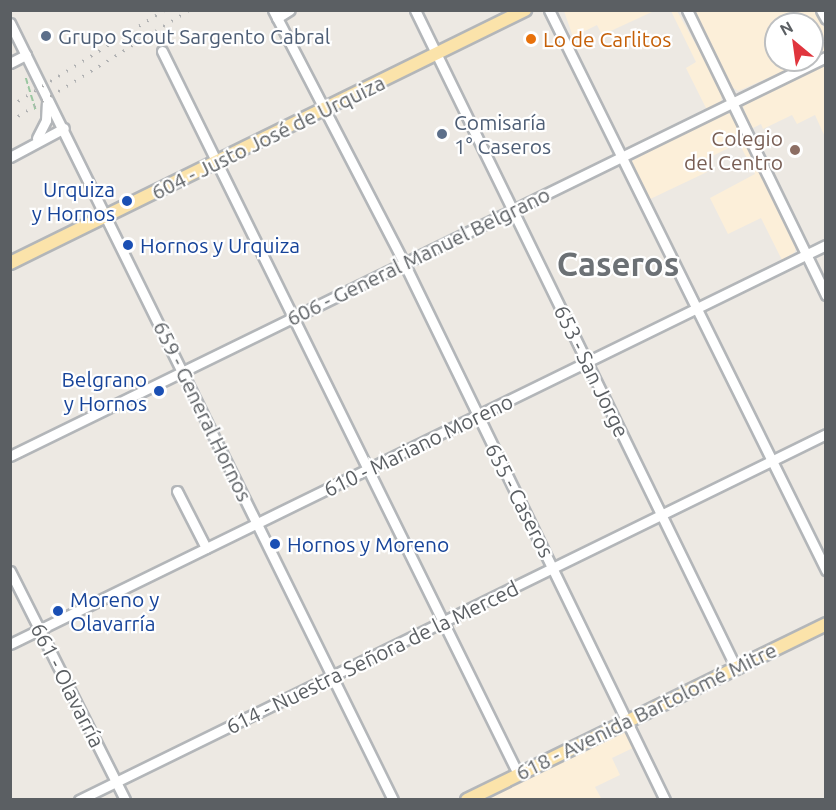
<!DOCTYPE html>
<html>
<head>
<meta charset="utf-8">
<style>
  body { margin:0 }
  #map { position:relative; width:836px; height:810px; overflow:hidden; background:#ede9e3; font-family:Ubuntu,sans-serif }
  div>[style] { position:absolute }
  .commercial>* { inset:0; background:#fcefd9 }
  .path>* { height:1.5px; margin-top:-0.75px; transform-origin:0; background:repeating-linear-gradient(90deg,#9bc7a1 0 6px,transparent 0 9px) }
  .roads { filter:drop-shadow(2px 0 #b3b6b9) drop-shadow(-2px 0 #b3b6b9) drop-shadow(0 2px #b3b6b9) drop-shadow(0 -2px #b3b6b9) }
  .minor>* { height:9px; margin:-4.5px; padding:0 4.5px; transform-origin:4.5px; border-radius:4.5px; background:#fff }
  .major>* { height:12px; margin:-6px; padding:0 6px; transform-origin:6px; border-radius:6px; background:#fbe3aa }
  .rail>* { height:3px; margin-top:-1.5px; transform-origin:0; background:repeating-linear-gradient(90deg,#b1b2b3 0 1.5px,transparent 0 9.5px) }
  .dots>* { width:16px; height:16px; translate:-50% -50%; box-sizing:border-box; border:3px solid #fff; border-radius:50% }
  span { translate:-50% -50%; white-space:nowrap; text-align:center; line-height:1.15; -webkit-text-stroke:4.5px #fff; paint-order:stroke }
  .service-label { font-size:21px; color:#4e5e75 }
  .left { translate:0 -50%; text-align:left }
  .food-label { font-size:21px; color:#c56008 }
  .street-label { font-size:21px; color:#5b5f63 }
  .education-label { font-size:21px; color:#785e54 }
  .right { translate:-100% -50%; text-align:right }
  .transit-label { font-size:21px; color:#164399 }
  .town-label { font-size:33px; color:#6c7175; font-weight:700 }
  .frame { position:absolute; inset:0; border:12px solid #5b5f63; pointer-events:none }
  .north { position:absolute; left:764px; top:12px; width:60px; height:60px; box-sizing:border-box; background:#fff; border:2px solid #bdbfc1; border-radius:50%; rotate:331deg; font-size:16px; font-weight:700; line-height:24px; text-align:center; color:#5b5f63 }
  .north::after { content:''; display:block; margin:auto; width:21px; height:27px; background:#e0353d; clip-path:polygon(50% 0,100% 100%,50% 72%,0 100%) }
</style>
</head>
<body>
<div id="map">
  <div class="commercial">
    <i style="clip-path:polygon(564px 11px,564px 10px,654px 11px,602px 35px,597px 25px,573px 37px)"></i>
    <i style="clip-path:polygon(671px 11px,677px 11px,722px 91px,721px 102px,707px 110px,686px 68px,696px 62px)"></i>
    <i style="clip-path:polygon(695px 11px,815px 11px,825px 30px,825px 52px,812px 59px,812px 24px,776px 24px,776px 60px,809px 60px,738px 91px,732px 87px)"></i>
    <i style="clip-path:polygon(825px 61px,825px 137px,815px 115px,797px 124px,792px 115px,763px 129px,761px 124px,751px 129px,742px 103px)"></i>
    <i style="clip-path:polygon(722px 113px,732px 114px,736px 121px,796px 243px,795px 252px,782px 260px,761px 218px,728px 234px,710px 198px,755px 174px,739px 143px,702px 161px,707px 172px,646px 201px,628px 163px)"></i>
    <i style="clip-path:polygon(620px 731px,628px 733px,635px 747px,612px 758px,620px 775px,595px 787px,601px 798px,481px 800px)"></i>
  </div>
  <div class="path">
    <i style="left:26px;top:78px;width:34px;rotate:73deg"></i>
  </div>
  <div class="roads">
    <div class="minor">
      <i style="left:273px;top:10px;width:285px;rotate:62.6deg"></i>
      <i style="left:404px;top:263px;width:597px;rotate:64.08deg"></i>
      <i style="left:415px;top:10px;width:732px;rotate:63.99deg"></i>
      <i style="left:549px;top:10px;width:625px;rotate:63.68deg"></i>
      <i style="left:687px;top:10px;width:317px;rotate:64deg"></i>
      <i style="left:821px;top:10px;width:10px;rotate:61deg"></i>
      <i style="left:277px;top:18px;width:15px;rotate:-32deg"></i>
      <i style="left:10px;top:23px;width:866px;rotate:63.76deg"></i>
      <i style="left:162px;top:51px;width:806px;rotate:63.78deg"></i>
      <i style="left:10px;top:63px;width:18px;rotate:-27deg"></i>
      <i style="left:37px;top:138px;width:20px;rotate:-63deg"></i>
      <i style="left:46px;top:120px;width:20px;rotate:-87deg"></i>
      <i style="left:10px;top:157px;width:61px;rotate:-28.2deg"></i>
      <i style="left:10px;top:456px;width:908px;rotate:-26.06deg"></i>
      <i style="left:177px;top:491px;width:64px;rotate:63deg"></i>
      <i style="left:10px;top:571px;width:256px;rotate:63.3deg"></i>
      <i style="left:10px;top:644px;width:908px;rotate:-26.06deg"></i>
      <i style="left:79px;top:800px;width:832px;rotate:-26.1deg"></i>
    </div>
    <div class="major">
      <i style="left:10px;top:263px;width:574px;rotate:-26.16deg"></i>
      <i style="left:467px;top:800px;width:400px;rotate:-26.1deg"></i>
    </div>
  </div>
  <div class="rail">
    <i style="left:10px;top:106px;width:181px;rotate:-31.9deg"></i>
    <i style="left:10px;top:121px;width:211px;rotate:-31.8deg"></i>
  </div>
  <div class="dots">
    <i style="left:46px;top:36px;background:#5c6f8a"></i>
    <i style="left:531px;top:39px;background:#e8710a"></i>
    <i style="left:442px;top:134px;background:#5c6f8a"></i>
    <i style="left:795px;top:150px;background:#8d6e63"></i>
    <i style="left:127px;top:201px;background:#1a4fb4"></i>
    <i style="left:128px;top:245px;background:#1a4fb4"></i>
    <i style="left:159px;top:391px;background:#1a4fb4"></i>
    <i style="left:275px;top:544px;background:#1a4fb4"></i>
    <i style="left:58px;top:611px;background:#1a4fb4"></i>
  </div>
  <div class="service-label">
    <span class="left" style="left:58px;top:36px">Grupo Scout Sargento Cabral</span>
    <span class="left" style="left:454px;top:134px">Comisaría<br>1° Caseros</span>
  </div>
  <div class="food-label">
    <span class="left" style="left:543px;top:39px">Lo de Carlitos</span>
  </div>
  <div class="street-label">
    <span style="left:268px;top:137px;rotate:-26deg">604 - Justo José de Urquiza</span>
    <span style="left:418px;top:256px;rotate:-26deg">606 - General Manuel Belgrano</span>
    <span style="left:592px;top:371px;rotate:64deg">653 - San Jorge</span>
    <span style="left:203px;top:411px;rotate:64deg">659 - General Hornos</span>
    <span style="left:418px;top:445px;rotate:-26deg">610 - Mariano Moreno</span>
    <span style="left:520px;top:500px;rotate:63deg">655 - Caseros</span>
    <span style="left:372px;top:657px;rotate:-26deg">614 - Nuestra Señora de la Merced</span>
    <span style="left:68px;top:685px;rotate:63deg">661 - Olavarría</span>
    <span style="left:646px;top:711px;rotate:-26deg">618 - Avenida Bartolomé Mitre</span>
  </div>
  <div class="education-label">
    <span class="right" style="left:783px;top:150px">Colegio<br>del Centro</span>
  </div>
  <div class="transit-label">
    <span class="right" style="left:115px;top:201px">Urquiza<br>y Hornos</span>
    <span class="left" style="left:140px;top:245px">Hornos y Urquiza</span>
    <span class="right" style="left:147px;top:391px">Belgrano<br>y Hornos</span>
    <span class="left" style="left:287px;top:544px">Hornos y Moreno</span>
    <span class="left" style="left:70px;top:611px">Moreno y<br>Olavarría</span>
  </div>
  <div class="town-label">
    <span style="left:618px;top:264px">Caseros</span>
  </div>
  <div class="frame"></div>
  <div class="north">N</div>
</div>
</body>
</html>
